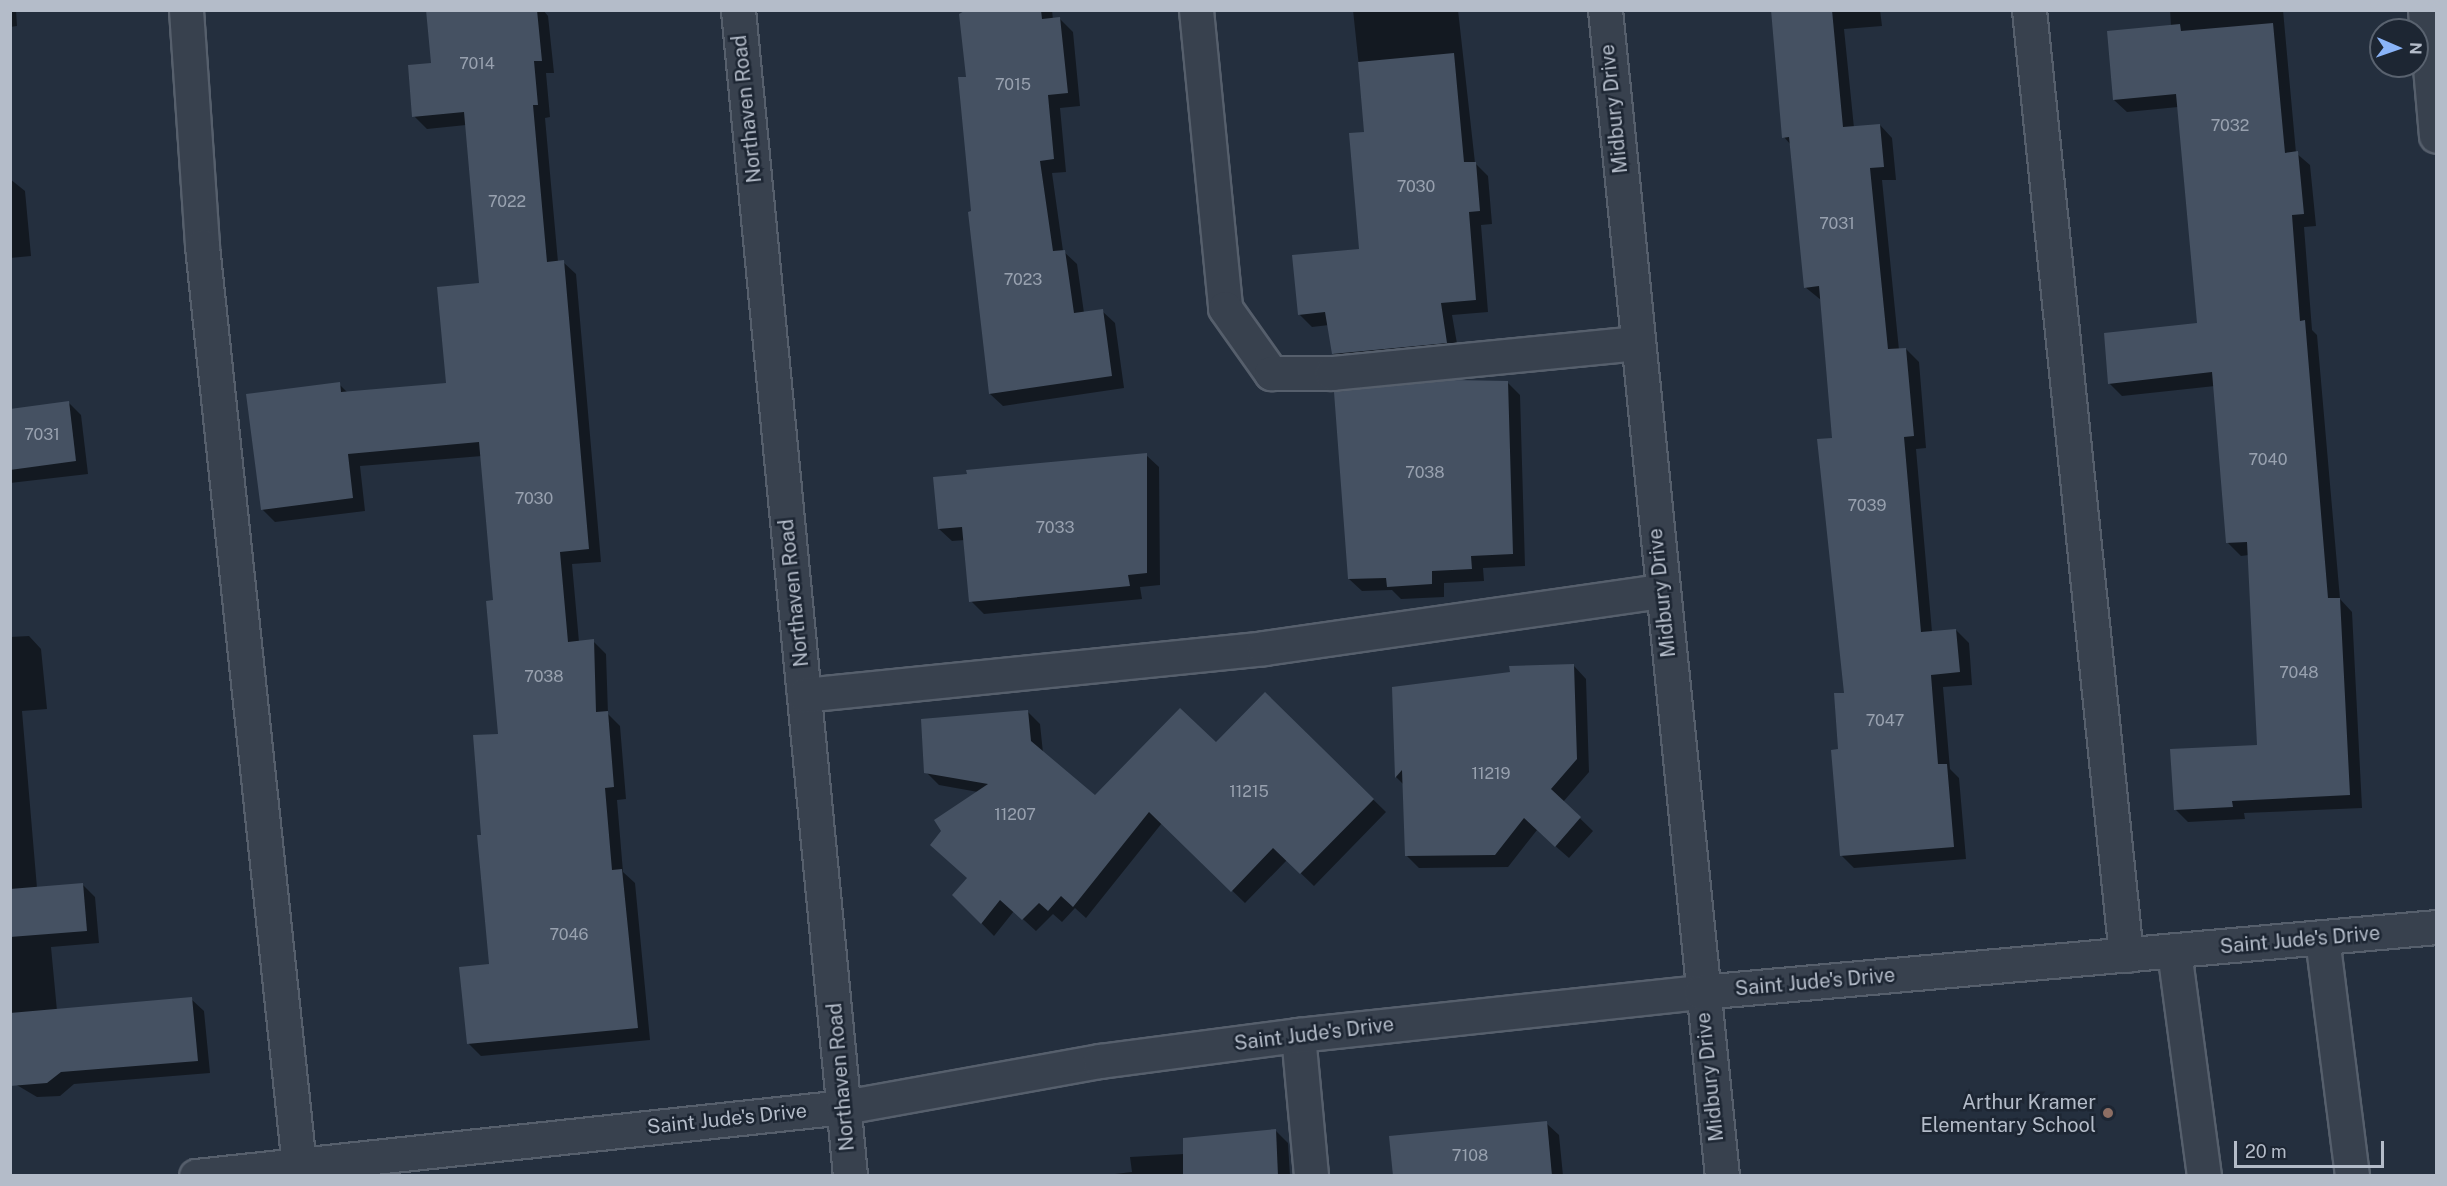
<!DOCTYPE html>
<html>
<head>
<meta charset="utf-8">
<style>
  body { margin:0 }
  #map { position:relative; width:2447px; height:1186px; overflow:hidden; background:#242f3e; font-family:"Public Sans",sans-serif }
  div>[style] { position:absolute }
  .shadow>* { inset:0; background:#0007 }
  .building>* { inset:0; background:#455162 }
  .roads { filter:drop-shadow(2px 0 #565f6c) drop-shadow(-2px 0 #565f6c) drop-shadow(0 2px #565f6c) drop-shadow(0 -2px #565f6c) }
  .minor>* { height:33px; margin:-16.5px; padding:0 16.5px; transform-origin:16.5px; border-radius:16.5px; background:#38414e }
  .dots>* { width:16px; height:16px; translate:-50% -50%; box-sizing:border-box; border:3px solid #1d2633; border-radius:50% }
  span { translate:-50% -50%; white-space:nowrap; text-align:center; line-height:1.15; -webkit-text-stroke:5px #1d2633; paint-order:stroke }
  .number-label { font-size:16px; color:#98a1af }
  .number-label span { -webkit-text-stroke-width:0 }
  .street-label { font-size:20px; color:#b4bcc9 }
  .poi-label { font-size:20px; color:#b4bcc9 }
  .right { translate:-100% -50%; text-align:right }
  .frame { position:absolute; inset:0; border:12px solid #b4bcc9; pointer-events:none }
  .north { position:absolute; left:2369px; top:18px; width:60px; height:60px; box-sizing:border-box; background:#1d2633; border:2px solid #59626f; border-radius:50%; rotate:92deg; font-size:16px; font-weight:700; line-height:24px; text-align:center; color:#b4bcc9 }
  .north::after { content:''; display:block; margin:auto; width:21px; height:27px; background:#8ab4f8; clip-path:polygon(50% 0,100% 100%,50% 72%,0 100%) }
  .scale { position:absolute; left:2234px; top:1141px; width:150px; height:27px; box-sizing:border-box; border:3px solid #b4bcc9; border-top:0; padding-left:8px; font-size:18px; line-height:21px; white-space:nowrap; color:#b4bcc9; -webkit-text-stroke:4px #1d2633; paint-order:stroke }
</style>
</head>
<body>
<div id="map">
  <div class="shadow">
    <i style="clip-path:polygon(10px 10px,16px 10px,17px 26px,10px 27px)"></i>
    <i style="clip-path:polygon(427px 10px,543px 10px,548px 16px,554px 73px,546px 73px,550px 117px,545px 118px,558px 262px,563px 262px,576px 274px,601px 562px,572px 564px,579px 642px,593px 641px,606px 654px,608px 714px,620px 726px,626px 799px,617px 800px,623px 872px,635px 883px,650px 1040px,481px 1056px,468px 1043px,491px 965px,483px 836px,500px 735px,495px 601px,482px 456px,360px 466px,365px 511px,275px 522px,262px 509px,339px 384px,348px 393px,447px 385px,481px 285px,466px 125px,427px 129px,414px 116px,433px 65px)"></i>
    <i style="clip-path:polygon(968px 10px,1052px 10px,1053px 20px,1060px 19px,1073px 32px,1080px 106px,1060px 108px,1066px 172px,1052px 173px,1063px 251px,1077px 264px,1084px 313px,1102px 311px,1115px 323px,1124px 388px,1003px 406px,990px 394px,968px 78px)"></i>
    <i style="clip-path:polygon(1353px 10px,1458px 10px,1475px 163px,1488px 176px,1492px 224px,1481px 225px,1488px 312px,1452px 315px,1459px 355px,1346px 366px,1333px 353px,1329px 325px,1312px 327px,1299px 314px,1360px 250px,1366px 133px)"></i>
    <i style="clip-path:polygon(1773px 10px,1880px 10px,1882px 26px,1844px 29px,1854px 128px,1880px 125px,1892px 138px,1896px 180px,1882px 180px,1899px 350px,1906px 349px,1919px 362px,1926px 448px,1916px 449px,1932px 632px,1956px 630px,1969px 643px,1972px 685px,1943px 687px,1950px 769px,1959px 778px,1966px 859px,1854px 868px,1841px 855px,1840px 751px,1845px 694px,1833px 439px,1821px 300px,1805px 287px,1791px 145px,1784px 137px)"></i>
    <i style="clip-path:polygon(2170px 10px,2283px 10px,2296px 153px,2310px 165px,2316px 226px,2304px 227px,2312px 330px,2317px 335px,2340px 599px,2352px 612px,2362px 808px,2244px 813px,2245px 819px,2188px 822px,2175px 809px,2258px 747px,2249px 555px,2241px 556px,2228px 543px,2215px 386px,2122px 396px,2109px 383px,2198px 324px,2178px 107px,2127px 112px,2114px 100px,2171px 26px)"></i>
    <i style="clip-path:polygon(10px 179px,25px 191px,31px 256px,10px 258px)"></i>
    <i style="clip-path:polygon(1507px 382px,1520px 395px,1525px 566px,1483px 568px,1484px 581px,1444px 583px,1444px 597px,1401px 599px,1392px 590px,1362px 591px,1349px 579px)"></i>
    <i style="clip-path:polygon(68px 402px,81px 415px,88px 474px,10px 483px,10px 411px)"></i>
    <i style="clip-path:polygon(1146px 455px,1159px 467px,1160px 585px,1140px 587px,1142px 599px,984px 614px,971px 601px,965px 540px,952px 541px,939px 529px)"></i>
    <i style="clip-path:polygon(29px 636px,41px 649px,47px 709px,22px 711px,37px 888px,82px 884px,95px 897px,99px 943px,51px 947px,57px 1011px,191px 999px,204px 1011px,210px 1073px,74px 1084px,60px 1096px,37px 1097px,10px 1081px,10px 637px)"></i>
    <i style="clip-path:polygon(1574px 666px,1586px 679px,1589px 772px,1563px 802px,1593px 831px,1569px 858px,1537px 830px,1508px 867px,1419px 868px,1406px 855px,1404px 785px,1396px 777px,1394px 688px)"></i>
    <i style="clip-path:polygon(1265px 694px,1386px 812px,1314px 886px,1287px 860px,1245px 903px,1162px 823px,1086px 918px,1075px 908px,1062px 922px,1053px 914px,1036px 931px,1014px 911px,994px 936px,954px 895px,969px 879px,978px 792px,939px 785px,926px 772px,1027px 711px,1040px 724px,1043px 753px,1095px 797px,1216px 745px)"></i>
    <i style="clip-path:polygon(1546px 1123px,1559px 1135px,1563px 1176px,1394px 1176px)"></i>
    <i style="clip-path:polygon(1276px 1131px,1288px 1143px,1290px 1176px,1098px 1176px,1132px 1172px,1130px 1157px,1184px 1154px)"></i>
  </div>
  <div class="building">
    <i style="clip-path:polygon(426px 10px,537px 10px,542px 61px,534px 61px,538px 105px,533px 105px,547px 262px,564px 260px,589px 549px,560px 552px,568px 642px,594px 639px,596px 712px,608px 711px,614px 787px,605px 788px,612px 870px,622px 869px,638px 1028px,467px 1044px,459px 967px,489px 964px,477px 835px,481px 835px,473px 735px,498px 734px,486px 601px,493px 600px,479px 442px,348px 454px,353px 498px,261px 510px,246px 394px,340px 382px,341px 392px,446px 383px,437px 287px,479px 283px,464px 112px,412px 117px,408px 65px,431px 63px)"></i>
    <i style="clip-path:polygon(966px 10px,1041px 10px,1042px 19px,1060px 17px,1068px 93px,1048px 95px,1054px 159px,1040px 161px,1053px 251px,1065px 250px,1074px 313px,1103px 309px,1112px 376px,989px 394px,968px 212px,971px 211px,958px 77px,966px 77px,959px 14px)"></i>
    <i style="clip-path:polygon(1771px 10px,1832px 10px,1843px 127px,1880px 124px,1884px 167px,1870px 168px,1888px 349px,1906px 348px,1914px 436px,1904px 437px,1921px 632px,1956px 629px,1960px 672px,1931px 675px,1938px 764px,1947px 764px,1954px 847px,1840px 856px,1831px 750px,1838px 749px,1834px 693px,1844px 693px,1817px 439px,1832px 438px,1819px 286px,1804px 288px,1789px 137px,1782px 138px)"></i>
    <i style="clip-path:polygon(2273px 23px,2285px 153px,2298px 151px,2304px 214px,2292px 215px,2300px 321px,2305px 320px,2328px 598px,2340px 598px,2350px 795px,2232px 801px,2233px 807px,2174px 810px,2170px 749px,2257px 745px,2247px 542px,2226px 543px,2212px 372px,2108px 384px,2104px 333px,2197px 323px,2176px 94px,2113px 100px,2107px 31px,2180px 24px,2181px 31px)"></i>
    <i style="clip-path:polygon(1454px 53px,1464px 162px,1476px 162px,1480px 211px,1469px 212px,1476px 300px,1441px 303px,1447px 343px,1332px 354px,1325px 312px,1298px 315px,1292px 255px,1359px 249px,1349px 133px,1364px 132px,1358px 62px)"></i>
    <i style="clip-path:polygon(1453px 380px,1508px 381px,1513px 554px,1471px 556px,1472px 569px,1432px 571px,1432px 584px,1387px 587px,1386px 578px,1348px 579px,1334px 392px)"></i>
    <i style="clip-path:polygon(69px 401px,76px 461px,10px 470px,10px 409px)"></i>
    <i style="clip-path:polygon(1147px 453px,1147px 573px,1128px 575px,1130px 586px,969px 602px,962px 527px,938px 529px,933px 477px,967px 474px,966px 470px)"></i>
    <i style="clip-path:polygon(1574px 664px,1577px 759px,1551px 789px,1581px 817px,1555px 847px,1524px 818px,1495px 855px,1405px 856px,1402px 770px,1395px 778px,1392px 687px,1510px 672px,1509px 666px)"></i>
    <i style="clip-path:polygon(1265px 692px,1374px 799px,1300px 874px,1273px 848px,1231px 892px,1149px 812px,1073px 907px,1061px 896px,1048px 911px,1039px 903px,1022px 920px,1000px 900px,981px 924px,952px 895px,967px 878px,930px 845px,941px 831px,934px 820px,988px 784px,924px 773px,921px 719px,1028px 710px,1031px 741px,1095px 795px,1180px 708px,1216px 742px)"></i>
    <i style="clip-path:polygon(83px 883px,87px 931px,10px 937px,10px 889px)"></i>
    <i style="clip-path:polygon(192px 997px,198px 1061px,61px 1072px,47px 1083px,10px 1086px,10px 1013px)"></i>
    <i style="clip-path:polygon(1547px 1121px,1552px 1176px,1393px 1176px,1389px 1136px)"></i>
    <i style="clip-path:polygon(1276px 1129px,1278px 1176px,1183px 1176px,1183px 1138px)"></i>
  </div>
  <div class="roads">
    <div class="minor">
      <i style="left:186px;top:10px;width:237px;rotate:86.1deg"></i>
      <i style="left:202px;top:246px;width:935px;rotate:83.98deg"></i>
      <i style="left:738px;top:10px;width:1171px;rotate:84.51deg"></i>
      <i style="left:1196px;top:10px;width:299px;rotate:84.4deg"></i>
      <i style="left:1225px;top:308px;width:80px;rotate:54.7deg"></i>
      <i style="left:1271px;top:373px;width:61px"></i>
      <i style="left:1332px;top:373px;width:306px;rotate:-5.6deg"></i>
      <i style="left:1605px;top:10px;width:1172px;rotate:84.27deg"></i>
      <i style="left:2029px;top:10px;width:950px;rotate:84.14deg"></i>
      <i style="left:2425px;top:10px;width:126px;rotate:85deg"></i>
      <i style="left:804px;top:695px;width:462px;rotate:-5.8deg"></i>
      <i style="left:1264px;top:648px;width:402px;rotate:-8.2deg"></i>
      <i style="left:2322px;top:938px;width:240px;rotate:82.8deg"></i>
      <i style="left:2174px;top:951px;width:227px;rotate:82.4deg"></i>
      <i style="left:1298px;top:1035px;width:142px;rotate:84.7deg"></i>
      <i style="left:196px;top:1176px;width:652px;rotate:-6.08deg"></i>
      <i style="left:844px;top:1107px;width:260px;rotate:-10.2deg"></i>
      <i style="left:1100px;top:1061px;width:200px;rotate:-7.5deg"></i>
      <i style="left:1298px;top:1035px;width:405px;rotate:-6.1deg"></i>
      <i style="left:1701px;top:992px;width:738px;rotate:-5.05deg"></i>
    </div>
  </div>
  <div class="dots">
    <i style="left:2108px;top:1113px;background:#8d6e63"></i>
  </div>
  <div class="number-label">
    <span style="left:477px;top:64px">7014</span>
    <span style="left:1013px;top:85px">7015</span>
    <span style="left:2230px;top:126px">7032</span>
    <span style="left:1416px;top:187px">7030</span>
    <span style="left:507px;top:202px">7022</span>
    <span style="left:1837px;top:224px">7031</span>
    <span style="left:1023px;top:280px">7023</span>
    <span style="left:42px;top:435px">7031</span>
    <span style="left:2268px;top:460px">7040</span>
    <span style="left:1425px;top:473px">7038</span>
    <span style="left:534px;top:499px">7030</span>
    <span style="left:1867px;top:506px">7039</span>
    <span style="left:1055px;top:528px">7033</span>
    <span style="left:2299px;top:673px">7048</span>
    <span style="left:544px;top:677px">7038</span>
    <span style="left:1885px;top:721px">7047</span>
    <span style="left:1491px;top:774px">11219</span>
    <span style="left:1249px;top:792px">11215</span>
    <span style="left:1015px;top:815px">11207</span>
    <span style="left:569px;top:935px">7046</span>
    <span style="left:1470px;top:1156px">7108</span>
  </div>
  <div class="street-label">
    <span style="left:747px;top:109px;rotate:-96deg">Northaven Road</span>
    <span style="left:1614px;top:109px;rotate:-96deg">Midbury Drive</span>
    <span style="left:794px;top:593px;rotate:-96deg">Northaven Road</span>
    <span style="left:1662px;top:593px;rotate:-96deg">Midbury Drive</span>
    <span style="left:2300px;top:940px;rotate:-5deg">Saint Jude's Drive</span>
    <span style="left:1815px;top:982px;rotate:-5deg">Saint Jude's Drive</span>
    <span style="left:1314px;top:1034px;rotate:-7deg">Saint Jude's Drive</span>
    <span style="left:841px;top:1077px;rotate:-95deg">Northaven Road</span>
    <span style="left:1710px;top:1077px;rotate:-96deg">Midbury Drive</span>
    <span style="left:727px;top:1119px;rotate:-6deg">Saint Jude's Drive</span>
  </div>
  <div class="poi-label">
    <span class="right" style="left:2096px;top:1114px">Arthur Kramer<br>Elementary School</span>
  </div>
  <div class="frame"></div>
  <div class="north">N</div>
  <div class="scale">20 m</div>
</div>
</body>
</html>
